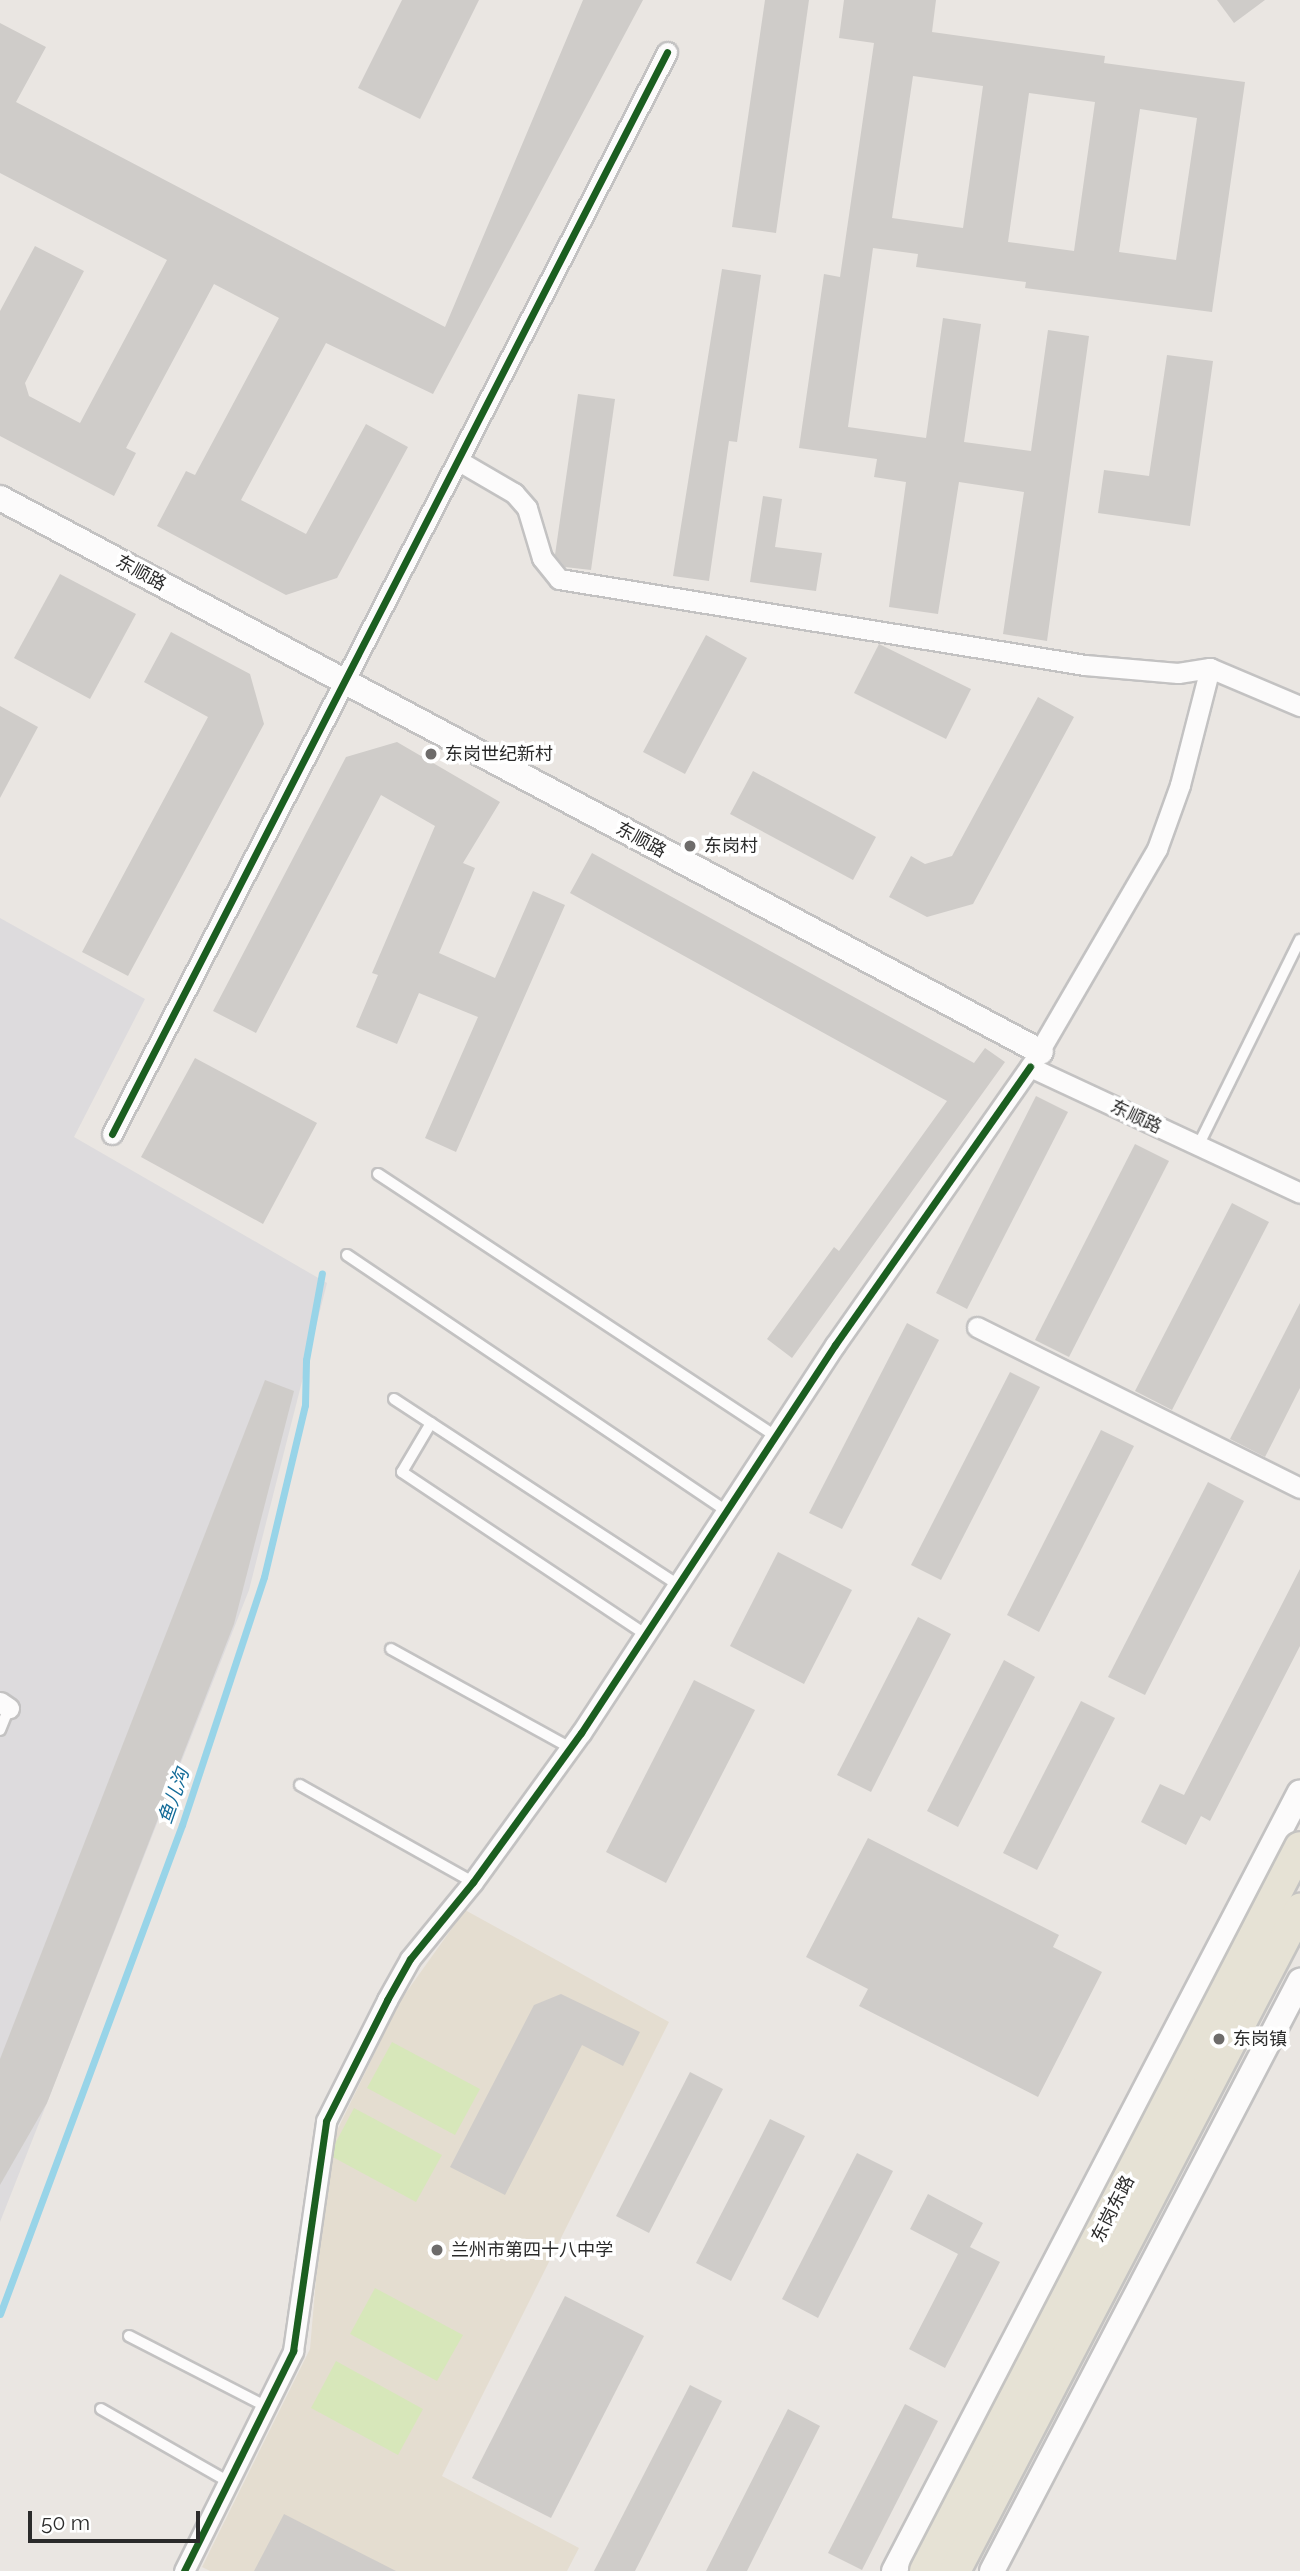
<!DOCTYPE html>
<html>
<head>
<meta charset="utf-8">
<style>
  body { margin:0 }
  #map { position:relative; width:1300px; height:2571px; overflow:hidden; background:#eae6e2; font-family:Raleway,"Noto Sans SC",sans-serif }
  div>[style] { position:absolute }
  .industrial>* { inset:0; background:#dddbdd }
  .education>* { inset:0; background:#e4ddd0 }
  .pitch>* { inset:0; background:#d7e7ba }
  .stream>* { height:7px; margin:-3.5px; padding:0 3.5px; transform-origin:3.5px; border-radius:3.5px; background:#98d4e8 }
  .building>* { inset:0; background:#cfccc9 }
  .roads { filter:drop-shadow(2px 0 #c3c2c2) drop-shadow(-2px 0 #c3c2c2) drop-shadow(0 2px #c3c2c2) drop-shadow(0 -2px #c3c2c2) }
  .service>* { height:10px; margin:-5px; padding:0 5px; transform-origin:5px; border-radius:5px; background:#fcfbfb }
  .minor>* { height:19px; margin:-9.5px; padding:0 9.5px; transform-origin:9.5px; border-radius:9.5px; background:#fcfbfb }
  .tertiary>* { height:24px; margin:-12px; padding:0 12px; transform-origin:12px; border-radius:12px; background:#fcfbfb }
  .bridges { filter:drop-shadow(2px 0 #c5c4c2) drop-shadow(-2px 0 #c5c4c2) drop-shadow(0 2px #c5c4c2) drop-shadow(0 -2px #c5c4c2) }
  .primary-bridge>* { height:30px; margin:-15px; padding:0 15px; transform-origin:15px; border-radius:15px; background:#e6e2d5 }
  .cycleway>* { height:7px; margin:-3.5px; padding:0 3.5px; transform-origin:3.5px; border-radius:3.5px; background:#1b5e20 }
  .dots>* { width:19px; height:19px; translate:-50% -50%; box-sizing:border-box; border:4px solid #fff; border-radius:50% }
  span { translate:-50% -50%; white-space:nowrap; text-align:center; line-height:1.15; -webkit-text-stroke:7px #fff; paint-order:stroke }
  .street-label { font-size:18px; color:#2b2b2b }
  .poi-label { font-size:18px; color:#2b2b2b }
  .left { translate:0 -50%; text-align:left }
  .water-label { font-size:19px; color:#136b98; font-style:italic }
  .scale { position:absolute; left:28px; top:2511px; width:172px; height:32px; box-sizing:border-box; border:4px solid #2b2b2b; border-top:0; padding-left:9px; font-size:21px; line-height:24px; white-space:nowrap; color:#2b2b2b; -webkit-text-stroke:5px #fff; paint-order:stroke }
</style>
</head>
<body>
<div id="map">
  <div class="industrial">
    <i style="clip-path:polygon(0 918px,145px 999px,74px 1137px,327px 1283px,249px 1590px,0 2222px)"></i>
  </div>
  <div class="education">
    <i style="clip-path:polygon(465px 1910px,669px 2022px,442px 2476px,579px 2548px,567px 2571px,210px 2571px,202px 2567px,310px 2349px,327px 2151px,400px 2001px)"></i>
  </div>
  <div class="pitch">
    <i style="clip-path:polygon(392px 2042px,480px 2089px,455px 2135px,367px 2088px)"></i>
    <i style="clip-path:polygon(354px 2108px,442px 2155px,416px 2202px,329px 2155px)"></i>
    <i style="clip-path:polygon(375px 2288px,463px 2335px,437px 2381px,350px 2334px)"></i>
    <i style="clip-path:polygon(336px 2361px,423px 2409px,398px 2455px,311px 2408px)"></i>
  </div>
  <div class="stream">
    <i style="left:0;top:2314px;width:522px;rotate:-69.59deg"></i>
    <i style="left:182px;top:1825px;width:261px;rotate:-71.7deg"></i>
    <i style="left:264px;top:1577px;width:177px;rotate:-76.6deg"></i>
    <i style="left:305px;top:1405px;width:45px;rotate:-88.7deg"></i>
    <i style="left:306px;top:1360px;width:88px;rotate:-79.6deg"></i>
  </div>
  <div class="building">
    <i style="clip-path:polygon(402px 0,479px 0,420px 119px,358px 88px)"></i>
    <i style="clip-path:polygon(583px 0,643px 0,433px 394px,326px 343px,241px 500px,306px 534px,366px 424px,408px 447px,337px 578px,286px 595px,157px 526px,186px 471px,195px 475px,279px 318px,214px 284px,126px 448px,136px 453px,114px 496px,0 436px,0 311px,35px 246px,84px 271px,25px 383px,29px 396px,80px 423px,167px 260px,0 173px,0 23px,46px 47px,16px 102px,445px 327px)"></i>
    <i style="clip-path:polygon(765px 0,809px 0,776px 233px,732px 227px)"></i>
    <i style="clip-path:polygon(evenodd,844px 0,936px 0,932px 32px,1105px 56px,1104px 63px,1245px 82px,1212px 312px,1025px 288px,1026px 282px,916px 267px,918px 254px,873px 248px,848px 427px,926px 438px,943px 318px,981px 324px,964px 442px,1031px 451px,1048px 330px,1089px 336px,1047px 641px,1003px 634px,1024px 492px,959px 482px,938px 614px,889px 607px,906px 482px,874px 477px,877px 459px,799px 448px,824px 274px,840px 277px,874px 43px,839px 38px,844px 0,913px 76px,983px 86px,963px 228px,892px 218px,913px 76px,844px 0,1029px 93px,1095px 102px,1074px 251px,1008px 242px,1029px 93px,844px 0,1140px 109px,1197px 118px,1176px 260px,1119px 252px,1140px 109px)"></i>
    <i style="clip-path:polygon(1217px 0,1265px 0,1234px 23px)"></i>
    <i style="clip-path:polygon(722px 269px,761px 275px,737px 442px,729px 441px,709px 581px,673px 576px)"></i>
    <i style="clip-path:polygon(1167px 355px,1213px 361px,1190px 526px,1098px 513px,1104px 470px,1149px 476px)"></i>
    <i style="clip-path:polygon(578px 394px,615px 399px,591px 570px,565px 567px,555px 555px)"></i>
    <i style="clip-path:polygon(763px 496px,782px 499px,775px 547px,822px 553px,816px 591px,750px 582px)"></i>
    <i style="clip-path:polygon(60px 574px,136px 614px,90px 699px,14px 658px)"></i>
    <i style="clip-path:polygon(171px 632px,250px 674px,264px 724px,128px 976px,82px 952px,208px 717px,144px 682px)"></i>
    <i style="clip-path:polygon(706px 635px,747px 658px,685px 774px,643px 752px)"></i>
    <i style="clip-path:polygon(879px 644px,971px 689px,946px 739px,854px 693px)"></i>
    <i style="clip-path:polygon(1038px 697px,1074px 717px,973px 904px,927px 917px,889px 897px,911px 856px,925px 864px,952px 856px)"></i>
    <i style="clip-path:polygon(0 706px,38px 727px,0 798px)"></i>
    <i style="clip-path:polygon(397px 742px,500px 802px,463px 863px,475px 868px,439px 953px,495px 978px,533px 891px,565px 905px,456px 1152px,425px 1138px,478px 1017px,419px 993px,397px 1044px,356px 1027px,378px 975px,372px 973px,435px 826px,381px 795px,256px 1033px,213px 1011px,346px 757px)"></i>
    <i style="clip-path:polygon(753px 771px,876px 837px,853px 880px,730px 814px)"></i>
    <i style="clip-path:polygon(592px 853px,974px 1063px,985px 1048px,1005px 1062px,792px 1358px,767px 1339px,834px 1247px,839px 1251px,947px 1101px,570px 893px)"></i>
    <i style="clip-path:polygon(195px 1058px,317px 1123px,263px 1224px,141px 1157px)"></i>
    <i style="clip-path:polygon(1036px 1096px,1068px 1112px,967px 1309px,936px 1293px)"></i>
    <i style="clip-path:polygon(1135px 1144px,1169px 1161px,1069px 1357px,1035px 1340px)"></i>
    <i style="clip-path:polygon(1232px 1203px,1269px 1222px,1172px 1410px,1135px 1391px)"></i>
    <i style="clip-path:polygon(1300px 1303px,1300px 1388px,1265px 1457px,1230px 1439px)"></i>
    <i style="clip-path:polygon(907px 1323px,939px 1340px,842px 1529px,809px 1513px)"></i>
    <i style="clip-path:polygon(1010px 1372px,1040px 1387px,941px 1580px,911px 1565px)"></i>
    <i style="clip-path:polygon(265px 1380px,294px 1391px,234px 1624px,47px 2103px,0 2185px,0 2059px)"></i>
    <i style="clip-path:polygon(1101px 1430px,1134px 1446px,1039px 1632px,1007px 1615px)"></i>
    <i style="clip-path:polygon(1208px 1482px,1244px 1501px,1145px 1695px,1108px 1677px)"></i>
    <i style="clip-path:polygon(778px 1552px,852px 1590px,804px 1684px,730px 1646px)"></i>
    <i style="clip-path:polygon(1300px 1569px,1300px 1646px,1210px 1821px,1201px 1816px,1186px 1845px,1141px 1822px,1160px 1784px,1184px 1795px)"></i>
    <i style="clip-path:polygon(918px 1617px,951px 1634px,871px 1792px,837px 1775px)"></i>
    <i style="clip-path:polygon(1004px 1660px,1035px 1677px,958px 1827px,927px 1811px)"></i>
    <i style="clip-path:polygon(694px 1680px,755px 1710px,666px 1883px,606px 1852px)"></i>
    <i style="clip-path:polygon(1081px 1701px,1115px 1718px,1037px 1870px,1003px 1853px)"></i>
    <i style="clip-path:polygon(868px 1838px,1059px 1935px,1053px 1947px,1102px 1972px,1038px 2097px,859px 2006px,868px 1989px,806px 1957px)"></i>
    <i style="clip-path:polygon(561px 1994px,640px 2032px,623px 2066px,582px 2045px,505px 2195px,450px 2167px,534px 2005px)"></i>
    <i style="clip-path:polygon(690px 2072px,723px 2089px,649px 2233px,616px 2216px)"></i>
    <i style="clip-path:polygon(770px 2119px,805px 2136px,731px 2281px,696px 2263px)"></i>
    <i style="clip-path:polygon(857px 2153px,893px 2171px,818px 2318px,782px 2299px)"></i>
    <i style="clip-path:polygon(928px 2194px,983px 2223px,970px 2247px,1000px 2262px,945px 2368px,909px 2349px,958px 2254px,910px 2229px)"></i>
    <i style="clip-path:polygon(565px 2296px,644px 2336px,551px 2518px,472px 2478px)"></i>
    <i style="clip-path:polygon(690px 2385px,722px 2401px,635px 2571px,594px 2571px)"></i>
    <i style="clip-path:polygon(905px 2404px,938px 2421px,862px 2570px,828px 2553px)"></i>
    <i style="clip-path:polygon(788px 2409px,820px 2426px,756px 2553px,747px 2571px,706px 2571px)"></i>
    <i style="clip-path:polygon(284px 2514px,396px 2571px,254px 2571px)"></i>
  </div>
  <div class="roads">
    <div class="service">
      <i style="left:1198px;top:1146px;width:230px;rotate:-63.7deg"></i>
      <i style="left:378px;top:1174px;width:476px;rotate:33.4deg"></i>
      <i style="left:347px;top:1255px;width:458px;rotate:34deg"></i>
      <i style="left:394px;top:1399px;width:342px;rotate:33.2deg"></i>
      <i style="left:431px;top:1423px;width:57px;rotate:120.6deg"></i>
      <i style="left:402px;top:1472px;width:292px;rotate:33.7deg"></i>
      <i style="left:391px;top:1649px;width:205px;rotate:28.9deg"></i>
      <i style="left:0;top:1730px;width:24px;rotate:-68deg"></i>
      <i style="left:300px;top:1785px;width:198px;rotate:29.3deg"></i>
      <i style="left:129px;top:2336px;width:155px;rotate:27.2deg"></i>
      <i style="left:101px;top:2409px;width:147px;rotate:29.7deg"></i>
    </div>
    <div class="minor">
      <i style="left:459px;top:461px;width:64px;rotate:30.2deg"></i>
      <i style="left:514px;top:493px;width:20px;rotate:49deg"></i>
      <i style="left:527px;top:508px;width:52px;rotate:73.3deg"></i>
      <i style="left:542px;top:558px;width:27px;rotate:51deg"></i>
      <i style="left:559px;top:579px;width:533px;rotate:9.29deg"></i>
      <i style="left:1085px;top:665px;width:93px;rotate:4.9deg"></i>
      <i style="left:1178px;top:673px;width:32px;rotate:-9deg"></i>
      <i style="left:1210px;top:668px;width:98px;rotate:22.9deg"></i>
      <i style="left:1210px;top:668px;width:121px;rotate:104.4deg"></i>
      <i style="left:1180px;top:785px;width:68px;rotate:109.8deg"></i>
      <i style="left:1157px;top:849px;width:252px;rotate:120.2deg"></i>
      <i style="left:1030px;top:1067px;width:298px;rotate:25deg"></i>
      <i style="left:112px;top:1134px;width:1216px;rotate:-62.84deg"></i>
      <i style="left:977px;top:1327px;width:361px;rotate:26.5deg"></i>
      <i style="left:0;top:1702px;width:11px;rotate:34deg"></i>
      <i style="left:184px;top:2571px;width:246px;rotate:-63.6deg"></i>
      <i style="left:293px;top:2351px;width:232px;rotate:-81.8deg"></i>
      <i style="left:326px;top:2121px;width:136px;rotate:-63.2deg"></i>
      <i style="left:387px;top:2000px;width:47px;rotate:-60.7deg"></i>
      <i style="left:410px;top:1959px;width:99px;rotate:-50.7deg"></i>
      <i style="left:473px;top:1882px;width:184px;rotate:-54.1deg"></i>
      <i style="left:581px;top:1733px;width:464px;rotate:-56.8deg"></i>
      <i style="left:835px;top:1345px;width:340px;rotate:-55deg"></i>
    </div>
    <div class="tertiary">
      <i style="left:0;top:498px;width:1179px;rotate:28.02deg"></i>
      <i style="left:894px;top:2571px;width:878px;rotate:-62.47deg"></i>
      <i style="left:992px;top:2571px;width:666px;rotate:-62.43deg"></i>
    </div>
  </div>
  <div class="bridges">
    <div class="primary-bridge">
      <i style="left:925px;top:2571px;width:815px;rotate:-62.62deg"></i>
      <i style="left:955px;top:2571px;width:747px;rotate:-62.47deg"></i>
    </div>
  </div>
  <div class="cycleway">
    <i style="left:112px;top:1134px;width:1216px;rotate:-62.84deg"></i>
    <i style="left:184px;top:2571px;width:246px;rotate:-63.6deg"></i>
    <i style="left:293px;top:2351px;width:232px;rotate:-81.8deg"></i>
    <i style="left:326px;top:2121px;width:136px;rotate:-63.2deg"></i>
    <i style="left:387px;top:2000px;width:47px;rotate:-60.7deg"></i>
    <i style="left:410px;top:1959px;width:99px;rotate:-50.7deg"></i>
    <i style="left:473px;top:1882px;width:184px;rotate:-54.1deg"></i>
    <i style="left:581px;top:1733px;width:464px;rotate:-56.8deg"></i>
    <i style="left:835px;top:1345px;width:340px;rotate:-55deg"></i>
  </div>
  <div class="dots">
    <i style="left:431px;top:754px;background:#6e6c6b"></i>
    <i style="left:690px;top:846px;background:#6e6c6b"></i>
    <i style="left:1219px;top:2039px;background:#6e6c6b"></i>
    <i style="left:437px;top:2250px;background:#6e6c6b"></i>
  </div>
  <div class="street-label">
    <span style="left:141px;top:573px;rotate:28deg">东顺路</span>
    <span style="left:641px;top:840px;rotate:28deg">东顺路</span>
    <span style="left:1136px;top:1117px;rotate:25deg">东顺路</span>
    <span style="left:1113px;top:2209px;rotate:-63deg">东岗东路</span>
  </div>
  <div class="poi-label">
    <span class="left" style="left:445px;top:754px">东岗世纪新村</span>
    <span class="left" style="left:704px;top:846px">东岗村</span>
    <span class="left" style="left:1233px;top:2039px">东岗镇</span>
    <span class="left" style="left:451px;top:2250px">兰州市第四十八中学</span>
  </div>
  <div class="water-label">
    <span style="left:174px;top:1796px;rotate:-71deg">鱼儿沟</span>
  </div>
  <div class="scale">50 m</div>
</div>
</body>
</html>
